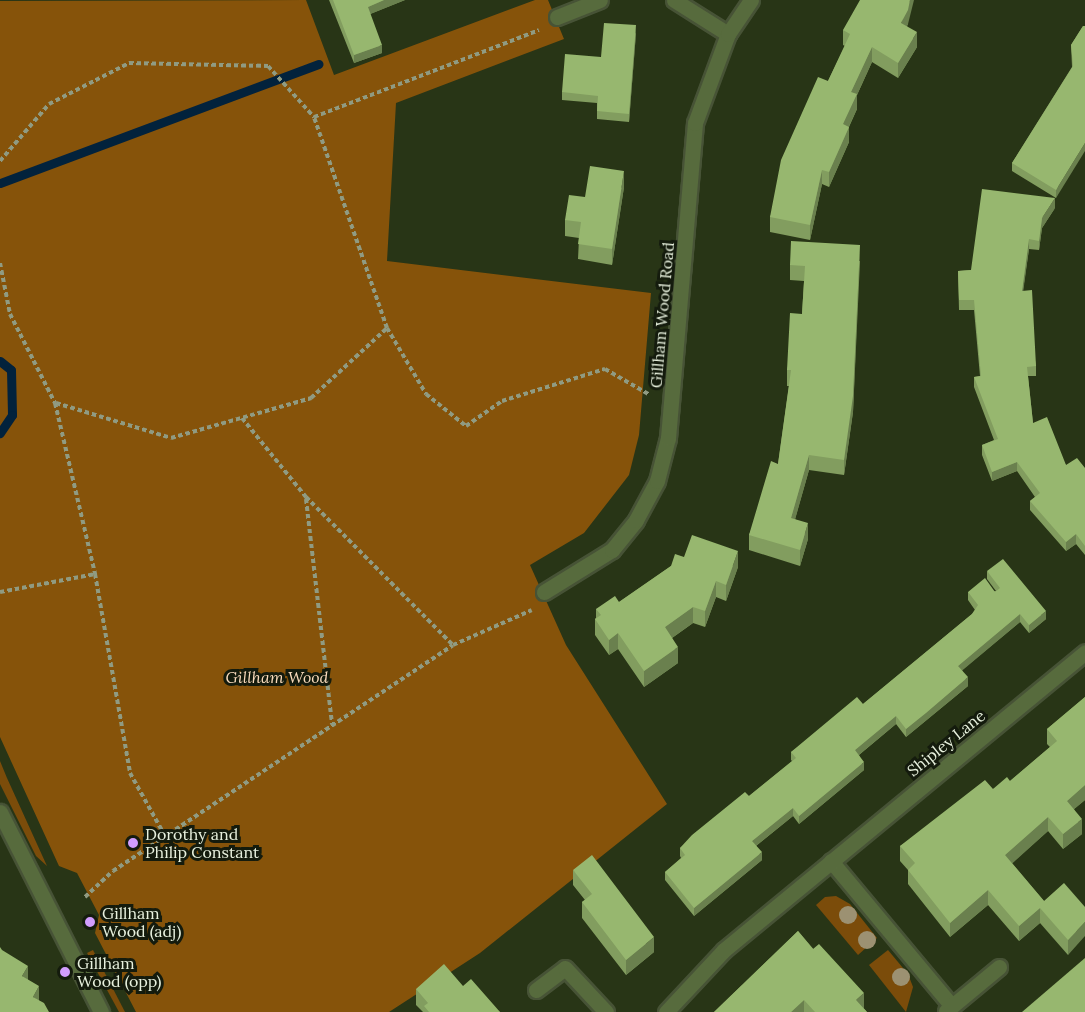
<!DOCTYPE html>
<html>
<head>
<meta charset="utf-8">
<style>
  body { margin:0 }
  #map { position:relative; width:1085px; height:1012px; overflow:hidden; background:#283516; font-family:Lora,serif }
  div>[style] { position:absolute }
  .green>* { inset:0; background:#7b4c0a }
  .forest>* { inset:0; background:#86530a }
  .stream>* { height:9px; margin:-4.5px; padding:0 4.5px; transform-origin:4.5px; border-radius:4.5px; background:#02223c }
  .path>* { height:4px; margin-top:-2px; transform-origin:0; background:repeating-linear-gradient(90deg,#909b82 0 4.5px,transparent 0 7.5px) }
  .roads { filter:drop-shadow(2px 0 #475336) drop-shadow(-2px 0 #475336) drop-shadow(0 2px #475336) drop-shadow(0 -2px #475336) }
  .minor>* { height:15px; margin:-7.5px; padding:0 7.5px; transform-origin:7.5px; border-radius:7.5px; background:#576b3d }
  .trees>* { width:18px; height:18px; margin:-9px; border-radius:50%; background:#9c9172 }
  .wall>* { inset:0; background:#829d5f }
  .shaded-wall>* { inset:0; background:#6a804e }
  .building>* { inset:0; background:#97b76f }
  .dots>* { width:16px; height:16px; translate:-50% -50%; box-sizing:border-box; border:3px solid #141b0d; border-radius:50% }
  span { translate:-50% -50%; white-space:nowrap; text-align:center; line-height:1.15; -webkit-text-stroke:6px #141b0d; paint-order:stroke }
  .street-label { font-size:16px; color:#e8f1de }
  .park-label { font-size:16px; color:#fadcbd; font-style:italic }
  .poi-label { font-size:16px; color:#e8f1de }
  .left { translate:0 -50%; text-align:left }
</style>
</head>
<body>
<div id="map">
  <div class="green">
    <i style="clip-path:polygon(0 761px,7px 778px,47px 866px,36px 856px,0 784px)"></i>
    <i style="clip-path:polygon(836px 896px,850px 904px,877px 938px,858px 955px,816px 905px,825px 897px)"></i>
    <i style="clip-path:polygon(93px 950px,125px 1012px,119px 1012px,87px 953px)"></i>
    <i style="clip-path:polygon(888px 950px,908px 974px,913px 987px,906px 1012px,869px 965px)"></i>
  </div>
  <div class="forest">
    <i style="clip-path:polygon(306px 0,334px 75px,535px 0,548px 0,564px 39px,396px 103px,387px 261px,651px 293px,639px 435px,629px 475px,584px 533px,530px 565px,566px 645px,667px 804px,480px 953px,389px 1012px,136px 1012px,95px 933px,99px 915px,77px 873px,59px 866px,0 737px,0 1px)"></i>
  </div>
  <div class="stream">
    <i style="left:0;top:183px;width:340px;rotate:-20.5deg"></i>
    <i style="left:0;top:361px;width:14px;rotate:39deg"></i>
    <i style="left:11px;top:370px;width:45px;rotate:88.7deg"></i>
    <i style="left:12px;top:415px;width:22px;rotate:124deg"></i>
  </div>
  <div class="path">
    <i style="left:0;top:161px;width:75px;rotate:-49.3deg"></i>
    <i style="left:49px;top:104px;width:90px;rotate:-27.1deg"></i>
    <i style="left:129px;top:63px;width:139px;rotate:1.2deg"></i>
    <i style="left:268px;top:66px;width:69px;rotate:48deg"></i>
    <i style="left:314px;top:117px;width:241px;rotate:-21.1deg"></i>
    <i style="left:0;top:263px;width:52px;rotate:78.9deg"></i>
    <i style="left:10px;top:314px;width:100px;rotate:63.2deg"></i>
    <i style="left:55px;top:403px;width:176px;rotate:76.8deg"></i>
    <i style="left:95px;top:574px;width:202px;rotate:80deg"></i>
    <i style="left:130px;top:773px;width:72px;rotate:60.9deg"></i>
    <i style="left:387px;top:328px;width:77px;rotate:59.4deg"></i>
    <i style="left:426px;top:394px;width:51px;rotate:38.7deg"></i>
    <i style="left:466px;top:426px;width:44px;rotate:-34.8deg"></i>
    <i style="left:502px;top:401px;width:108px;rotate:-17.3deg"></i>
    <i style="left:605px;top:369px;width:52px;rotate:30deg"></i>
    <i style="left:56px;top:403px;width:120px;rotate:16.9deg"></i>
    <i style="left:171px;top:438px;width:146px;rotate:-15.9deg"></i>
    <i style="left:311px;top:398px;width:103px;rotate:-42.6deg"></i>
    <i style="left:387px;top:328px;width:223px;rotate:-109.1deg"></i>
    <i style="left:242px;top:418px;width:102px;rotate:51deg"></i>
    <i style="left:306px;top:497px;width:209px;rotate:45.2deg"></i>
    <i style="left:306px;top:499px;width:227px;rotate:83.4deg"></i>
    <i style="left:0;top:592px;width:97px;rotate:-10.7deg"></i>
    <i style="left:85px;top:897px;width:38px;rotate:-43deg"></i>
    <i style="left:113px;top:871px;width:408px;rotate:-33.6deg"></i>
    <i style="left:453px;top:645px;width:86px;rotate:-23.9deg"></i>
  </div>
  <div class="roads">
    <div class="minor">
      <i style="left:674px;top:0;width:64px;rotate:32.2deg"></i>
      <i style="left:557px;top:17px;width:46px;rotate:-21.6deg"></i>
      <i style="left:544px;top:592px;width:80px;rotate:-31.7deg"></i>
      <i style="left:612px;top:550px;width:38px;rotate:-51deg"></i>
      <i style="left:636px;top:520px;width:44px;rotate:-61.7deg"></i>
      <i style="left:657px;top:481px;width:44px;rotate:-75.7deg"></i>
      <i style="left:668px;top:438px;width:316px;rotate:-85.1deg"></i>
      <i style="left:695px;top:123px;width:95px;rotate:-69.7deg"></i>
      <i style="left:728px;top:34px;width:41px;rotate:-55.9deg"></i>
      <i style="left:0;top:812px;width:224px;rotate:63.2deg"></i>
      <i style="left:831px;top:861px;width:189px;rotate:50.2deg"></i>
      <i style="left:536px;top:990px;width:36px;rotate:-37deg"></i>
      <i style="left:565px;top:968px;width:60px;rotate:47deg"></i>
      <i style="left:946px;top:1011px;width:69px;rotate:-39.7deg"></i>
      <i style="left:666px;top:1012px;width:85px;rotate:-46.9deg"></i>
      <i style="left:724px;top:950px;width:468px;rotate:-39.5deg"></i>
    </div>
  </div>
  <div class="trees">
    <i style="left:848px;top:915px"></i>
    <i style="left:867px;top:940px"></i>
    <i style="left:901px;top:977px"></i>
  </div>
  <div class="wall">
    <i style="clip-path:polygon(329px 0,405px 0,370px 14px,382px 53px,354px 63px)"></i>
    <i style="clip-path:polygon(908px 24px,907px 26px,917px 47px,898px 78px,872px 62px,857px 95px,857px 109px,849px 127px,849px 142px,829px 187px,822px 184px,810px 240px,770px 232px,770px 217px,828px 81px,845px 46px,843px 45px,843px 30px)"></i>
    <i style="clip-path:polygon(1083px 26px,1056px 198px,1012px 171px,1012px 163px,1072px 67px,1071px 45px)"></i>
    <i style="clip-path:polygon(636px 33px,629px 122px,597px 119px,597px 103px,562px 100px,562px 92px,601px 57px)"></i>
    <i style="clip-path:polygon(624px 187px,612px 265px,578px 259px,579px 238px,565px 236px,565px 220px,585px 197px)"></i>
    <i style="clip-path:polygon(1055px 208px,1042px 228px,1039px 250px,1029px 249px,1023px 290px,1036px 366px,1036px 376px,1028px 376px,1033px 423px,1066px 465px,1085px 468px,1085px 555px,1076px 544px,1066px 551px,1030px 510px,1030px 501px,1035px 497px,1017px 471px,992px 481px,982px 455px,982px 445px,994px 440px,974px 387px,974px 377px,980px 376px,974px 310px,959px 310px,958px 271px,971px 270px)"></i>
    <i style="clip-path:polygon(860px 261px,853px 412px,844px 475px,809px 470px,795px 519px,808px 539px,800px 566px,749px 550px,749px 535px,778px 464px,789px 386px,787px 386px,787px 370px,802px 314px,804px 281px,790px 280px,790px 265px)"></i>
    <i style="clip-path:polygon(684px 557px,738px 567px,726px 601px,716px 597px,705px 627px,693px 623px,672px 638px,678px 663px,644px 687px,618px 649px,609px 655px,595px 635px,595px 619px,596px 618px,596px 609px,619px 602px)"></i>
    <i style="clip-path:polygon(987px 571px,1046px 619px,1029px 633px,1020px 622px,962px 670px,968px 686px,906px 737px,896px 724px,859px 755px,864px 770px,799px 824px,793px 816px,756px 846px,762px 860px,694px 916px,665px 880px,665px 872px,681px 858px,680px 856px,680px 848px,749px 796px,792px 761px,791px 760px,791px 752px,863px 704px,972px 614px,975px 610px,968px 600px,968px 592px,996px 591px,987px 579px)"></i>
    <i style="clip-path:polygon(1085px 697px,1085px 800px,1074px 809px,1082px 834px,1063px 849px,1048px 831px,1012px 863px,1044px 901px,1085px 907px,1068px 955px,1040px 923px,1019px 941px,988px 905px,950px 937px,908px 884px,908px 870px,900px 861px,900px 846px,993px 789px,1010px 781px,1050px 747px,1047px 744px,1047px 729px)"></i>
    <i style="clip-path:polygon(573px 870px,654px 952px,626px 975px,582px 918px,582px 902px,585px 900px,573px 885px)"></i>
    <i style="clip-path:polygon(798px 931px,867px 1012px,714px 1012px)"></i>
    <i style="clip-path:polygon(463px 986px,500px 1012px,423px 1012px,416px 1005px,416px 989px)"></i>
  </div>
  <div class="shaded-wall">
    <i style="clip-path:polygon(384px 0,405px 0,368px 15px,368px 7px)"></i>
    <i style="clip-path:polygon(910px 0,914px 0,908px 24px,901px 37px,901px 23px)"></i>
    <i style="clip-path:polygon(636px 25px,636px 33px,629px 122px,629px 114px)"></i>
    <i style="clip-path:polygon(917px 32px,917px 47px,898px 78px,898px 63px)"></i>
    <i style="clip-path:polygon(382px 45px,382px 53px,354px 63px,354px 55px)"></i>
    <i style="clip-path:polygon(872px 47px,872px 62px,857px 95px,857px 109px,843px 139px,843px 124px,851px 92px)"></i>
    <i style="clip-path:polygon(849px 127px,849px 142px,829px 187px,829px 172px)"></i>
    <i style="clip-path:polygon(1085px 143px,1085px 151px,1056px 198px,1056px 190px)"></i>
    <i style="clip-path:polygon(822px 170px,822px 184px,810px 240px,810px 225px)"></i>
    <i style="clip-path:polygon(624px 171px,624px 187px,612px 265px,612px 249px)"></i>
    <i style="clip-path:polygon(1055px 198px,1055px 208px,1042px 228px,1039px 250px,1039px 241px,1042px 218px)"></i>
    <i style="clip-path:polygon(1029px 239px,1029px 249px,1022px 300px,1022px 291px)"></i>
    <i style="clip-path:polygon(860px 245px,853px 412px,844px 475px,844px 460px)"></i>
    <i style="clip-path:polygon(809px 455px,809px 470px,791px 534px,791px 518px)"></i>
    <i style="clip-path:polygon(1017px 462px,1017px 471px,992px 481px,992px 472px)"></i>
    <i style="clip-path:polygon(808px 523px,808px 539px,800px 566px,800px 550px)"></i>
    <i style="clip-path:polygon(1076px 534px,1076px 544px,1066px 551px,1066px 542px)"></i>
    <i style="clip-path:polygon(738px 551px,738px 567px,726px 601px,726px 585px)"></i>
    <i style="clip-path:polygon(716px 581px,716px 597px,705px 627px,705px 611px)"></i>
    <i style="clip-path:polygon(693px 607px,693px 623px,665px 643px,665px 627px)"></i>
    <i style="clip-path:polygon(1046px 611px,1046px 619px,1029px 633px,1029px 625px)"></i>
    <i style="clip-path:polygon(1020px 614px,1020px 622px,958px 674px,958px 666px)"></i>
    <i style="clip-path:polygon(618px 633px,618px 649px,609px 655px,609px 640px)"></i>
    <i style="clip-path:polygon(678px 647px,678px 663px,644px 687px,644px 671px)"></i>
    <i style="clip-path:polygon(968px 677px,968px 686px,906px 737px,906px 729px)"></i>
    <i style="clip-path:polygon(896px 716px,896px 724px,855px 758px,855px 750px)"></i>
    <i style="clip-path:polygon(864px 762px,864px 770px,799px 824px,799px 816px)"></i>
    <i style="clip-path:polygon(1085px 785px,1085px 800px,1067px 815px,1067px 801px)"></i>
    <i style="clip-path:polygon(793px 808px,793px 816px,752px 849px,752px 841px)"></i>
    <i style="clip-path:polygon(1048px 817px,1048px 831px,1005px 870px,1005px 855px)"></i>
    <i style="clip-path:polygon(1082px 819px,1082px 834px,1063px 849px,1063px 834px)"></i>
    <i style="clip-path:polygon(762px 852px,762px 860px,694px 916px,694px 908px)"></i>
    <i style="clip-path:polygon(988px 890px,988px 905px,950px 937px,950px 923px)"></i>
    <i style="clip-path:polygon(1040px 908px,1040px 923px,1019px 941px,1019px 926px)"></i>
    <i style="clip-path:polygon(1085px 922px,1085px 936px,1068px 955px,1068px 940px)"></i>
    <i style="clip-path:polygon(654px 937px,654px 952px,626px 975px,626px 960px)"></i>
    <i style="clip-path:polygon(28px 966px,28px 981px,22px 976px)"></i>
    <i style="clip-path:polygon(39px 986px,39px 1002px,33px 997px)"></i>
    <i style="clip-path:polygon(864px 993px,864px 1008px,859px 1012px,856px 1000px)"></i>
    <i style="clip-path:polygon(804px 1000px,804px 1012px,791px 1012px)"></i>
  </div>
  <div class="building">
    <i style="clip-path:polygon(333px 0,384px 0,368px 7px,382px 45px,354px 55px)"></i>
    <i style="clip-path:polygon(860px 0,910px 0,908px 10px,901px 23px,917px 32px,898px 63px,872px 47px,851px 92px,857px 94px,843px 124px,849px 127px,829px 172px,822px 170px,810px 225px,770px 217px,781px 160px,818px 77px,828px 81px,850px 34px,843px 30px)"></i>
    <i style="clip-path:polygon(604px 23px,636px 25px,629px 114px,597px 111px,598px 96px,562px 92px,565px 54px,601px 57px)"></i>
    <i style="clip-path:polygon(1083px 26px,1085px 26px,1085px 143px,1056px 190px,1012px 163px,1073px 66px,1071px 45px)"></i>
    <i style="clip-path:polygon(590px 166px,624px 171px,612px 249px,578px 244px,581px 222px,565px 220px,569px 195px,585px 197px)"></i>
    <i style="clip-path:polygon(982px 189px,1055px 198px,1042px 218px,1039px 241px,1029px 239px,1022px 291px,1032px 290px,1036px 366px,1027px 367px,1033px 423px,1047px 417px,1066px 465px,1077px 458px,1085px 468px,1085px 546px,1076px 534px,1066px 542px,1030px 501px,1040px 493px,1017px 462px,992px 472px,982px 445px,998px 439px,974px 377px,981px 376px,974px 300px,959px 300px,958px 271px,971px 270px)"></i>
    <i style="clip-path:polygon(791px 241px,860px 245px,853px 396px,844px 460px,809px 455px,791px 518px,808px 523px,800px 550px,749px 535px,771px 461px,778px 464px,791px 370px,787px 370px,790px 313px,802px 314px,805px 266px,790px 265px)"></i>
    <i style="clip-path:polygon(692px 535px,738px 551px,726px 585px,716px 581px,705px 611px,693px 607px,665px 627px,678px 647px,644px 671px,618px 633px,609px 640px,595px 619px,601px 615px,596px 609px,615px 596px,619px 602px,671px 566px,675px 554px,684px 557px)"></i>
    <i style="clip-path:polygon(1003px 559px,1046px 611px,1029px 625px,1020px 614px,958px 666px,968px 677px,926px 713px,906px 729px,896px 716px,855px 750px,864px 762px,799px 816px,793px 808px,752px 841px,762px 852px,694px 908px,665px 872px,685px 855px,680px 848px,692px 835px,745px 792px,749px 796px,796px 758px,791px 752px,857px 697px,863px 704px,972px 614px,978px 605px,968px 592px,985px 578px,995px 592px,1000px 588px,987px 571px)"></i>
    <i style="clip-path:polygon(1085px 697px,1085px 785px,1067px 801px,1082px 819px,1063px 834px,1048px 817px,1005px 855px,1044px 901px,1064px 883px,1085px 907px,1085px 922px,1068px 940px,1040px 908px,1019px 926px,988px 890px,950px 923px,908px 870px,915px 863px,900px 846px,985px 780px,993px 789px,1007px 777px,1010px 781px,1057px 741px,1047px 729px)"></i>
    <i style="clip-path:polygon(592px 855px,654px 937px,626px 960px,582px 902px,592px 894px,573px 870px)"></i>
    <i style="clip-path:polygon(798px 931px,813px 949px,819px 944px,864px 993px,856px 1000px,867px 1012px,815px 1012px,804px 1000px,791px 1012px,714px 1012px)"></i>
    <i style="clip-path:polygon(0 947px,2px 950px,28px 966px,22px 976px,39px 986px,33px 997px,44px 1003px,49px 1012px,0 1012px)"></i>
    <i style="clip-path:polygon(1085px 958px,1085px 1012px,1022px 1012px)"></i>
    <i style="clip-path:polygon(444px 964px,463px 986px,471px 979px,500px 1012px,429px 1012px,424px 1006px,428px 1003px,416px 989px)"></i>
  </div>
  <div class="dots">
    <i style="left:133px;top:843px;background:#d19dfe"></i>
    <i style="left:90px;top:922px;background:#d19dfe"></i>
    <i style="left:65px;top:972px;background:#d19dfe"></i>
  </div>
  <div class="street-label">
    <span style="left:662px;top:315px;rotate:-85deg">Gillham Wood Road</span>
    <span style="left:946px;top:743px;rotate:-39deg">Shipley Lane</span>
  </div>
  <div class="park-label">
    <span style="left:277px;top:677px">Gillham Wood</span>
  </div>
  <div class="poi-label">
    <span class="left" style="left:145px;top:843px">Dorothy and<br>Philip Constant</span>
    <span class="left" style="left:102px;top:922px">Gillham<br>Wood (adj)</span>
    <span class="left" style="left:77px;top:972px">Gillham<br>Wood (opp)</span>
  </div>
</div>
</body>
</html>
